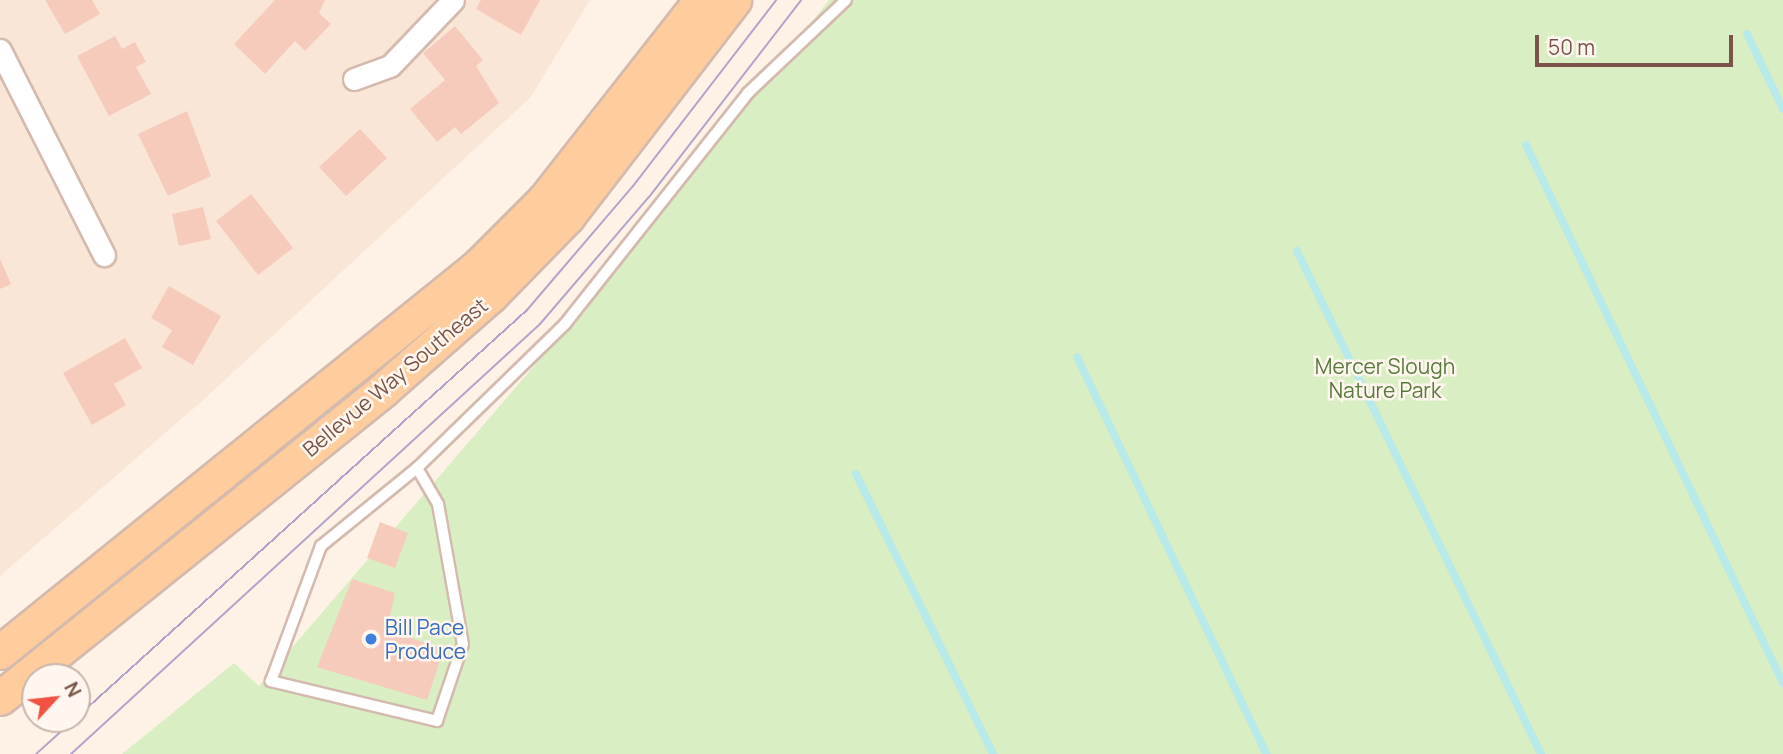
<!DOCTYPE html>
<html>
<head>
<meta charset="utf-8">
<style>
  body { margin:0 }
  #map { position:relative; width:1783px; height:754px; overflow:hidden; background:#fef2e7; font-family:Manrope,sans-serif }
  div>[style] { position:absolute }
  .residential>* { inset:0; background:#f9e6d7 }
  .green>* { inset:0; background:#daeec3 }
  .stream>* { height:8px; margin:-4px; padding:0 4px; transform-origin:4px; border-radius:4px; background:#b9eaea }
  .building>* { inset:0; background:#f6cbbc }
  .roads { filter:drop-shadow(2px 0 #d4baae) drop-shadow(-2px 0 #d4baae) drop-shadow(0 2px #d4baae) drop-shadow(0 -2px #d4baae) }
  .service>* { height:10px; margin:-5px; padding:0 5px; transform-origin:5px; border-radius:5px; background:#fff }
  .minor>* { height:21px; margin:-10.5px; padding:0 10.5px; transform-origin:10.5px; border-radius:10.5px; background:#fff }
  .primary>* { height:33px; margin:-16.5px; padding:0 16.5px; transform-origin:16.5px; border-radius:16.5px; background:#ffcd9d }
  .tram>* { height:2px; margin:-1px; padding:0 1px; transform-origin:1px; border-radius:1px; background:#b3a3ca }
  .dots>* { width:19px; height:19px; translate:-50% -50%; box-sizing:border-box; border:4px solid #fff7ef; border-radius:50% }
  span { translate:-50% -50%; white-space:nowrap; text-align:center; line-height:1.15; -webkit-text-stroke:5px #fff7ef; paint-order:stroke }
  .park-label { font-size:21px; color:#587b3c }
  .street-label { font-size:21px; color:#7b5348 }
  .shop-label { font-size:21px; color:#366cbe }
  .left { translate:0 -50%; text-align:left }
  .north { position:absolute; left:21px; top:663px; width:70px; height:70px; box-sizing:border-box; background:#fff7ef; border:2px solid #cab5ac; border-radius:50%; rotate:63deg; font-size:19px; font-weight:700; line-height:28px; text-align:center; color:#7b5348 }
  .north::after { content:''; display:block; margin:auto; width:24px; height:32px; background:#f25242; clip-path:polygon(50% 0,100% 100%,50% 72%,0 100%) }
  .scale { position:absolute; left:1535px; top:35px; width:198px; height:32px; box-sizing:border-box; border:4px solid #7b5348; border-top:0; padding-left:9px; font-size:21px; line-height:24px; white-space:nowrap; color:#7b5348; -webkit-text-stroke:5px #fff7ef; paint-order:stroke }
</style>
</head>
<body>
<div id="map">
  <div class="residential">
    <i style="clip-path:polygon(0 0,590px 0,530px 98px,200px 403px,0 576px)"></i>
  </div>
  <div class="green">
    <i style="clip-path:polygon(829px 0,1783px 0,1783px 754px,122px 754px,234px 663px,259px 686px,583px 309px)"></i>
  </div>
  <div class="stream">
    <i style="left:1747px;top:34px;width:83px;rotate:64.4deg"></i>
    <i style="left:1526px;top:145px;width:596px;rotate:64.47deg"></i>
    <i style="left:1297px;top:251px;width:559px;rotate:64.12deg"></i>
    <i style="left:1077px;top:357px;width:440px;rotate:64.5deg"></i>
    <i style="left:856px;top:474px;width:312px;rotate:63.9deg"></i>
  </div>
  <div class="building">
    <i style="clip-path:polygon(45px 0,92px 0,100px 14px,65px 34px)"></i>
    <i style="clip-path:polygon(275px 0,325px 0,319px 13px,331px 24px,305px 51px,295px 41px,265px 74px,234px 44px)"></i>
    <i style="clip-path:polygon(481px 0,540px 0,521px 35px,476px 9px)"></i>
    <i style="clip-path:polygon(455px 26px,483px 60px,476px 66px,499px 103px,461px 134px,455px 127px,437px 142px,410px 109px,445px 80px,423px 53px)"></i>
    <i style="clip-path:polygon(115px 36px,122px 49px,135px 42px,146px 62px,136px 67px,151px 94px,109px 116px,77px 56px)"></i>
    <i style="clip-path:polygon(187px 111px,211px 176px,168px 196px,138px 134px)"></i>
    <i style="clip-path:polygon(360px 129px,387px 158px,346px 196px,319px 167px)"></i>
    <i style="clip-path:polygon(251px 194px,293px 248px,258px 275px,216px 221px)"></i>
    <i style="clip-path:polygon(203px 207px,211px 239px,179px 246px,172px 214px)"></i>
    <i style="clip-path:polygon(0 259px,11px 284px,0 289px)"></i>
    <i style="clip-path:polygon(169px 286px,221px 316px,193px 365px,162px 347px,172px 330px,151px 318px)"></i>
    <i style="clip-path:polygon(125px 338px,142px 368px,114px 384px,126px 405px,92px 425px,63px 373px)"></i>
    <i style="clip-path:polygon(380px 522px,408px 533px,395px 568px,367px 558px)"></i>
    <i style="clip-path:polygon(352px 579px,395px 593px,387px 630px,444px 649px,427px 700px,317px 667px)"></i>
  </div>
  <div class="roads">
    <div class="service">
      <i style="left:417px;top:468px;width:42px;rotate:59.7deg"></i>
      <i style="left:438px;top:504px;width:142px;rotate:79.9deg"></i>
      <i style="left:463px;top:644px;width:81px;rotate:108.7deg"></i>
      <i style="left:437px;top:721px;width:171px;rotate:-166.5deg"></i>
      <i style="left:271px;top:681px;width:144px;rotate:-69.7deg"></i>
      <i style="left:321px;top:546px;width:124px;rotate:-39.1deg"></i>
      <i style="left:417px;top:468px;width:206px;rotate:-44.2deg"></i>
      <i style="left:565px;top:324px;width:295px;rotate:-51.6deg"></i>
      <i style="left:748px;top:93px;width:135px;rotate:-43.5deg"></i>
    </div>
    <div class="minor">
      <i style="left:0;top:50px;width:230px;rotate:63.1deg"></i>
      <i style="left:354px;top:79px;width:38px;rotate:-20deg"></i>
      <i style="left:390px;top:66px;width:91px;rotate:-46.3deg"></i>
    </div>
    <div class="primary">
      <i style="left:0;top:652px;width:614px;rotate:-38.92deg"></i>
      <i style="left:478px;top:266px;width:95px;rotate:-45deg"></i>
      <i style="left:545px;top:199px;width:253px;rotate:-51.9deg"></i>
      <i style="left:0;top:698px;width:493px;rotate:-38.8deg"></i>
      <i style="left:384px;top:389px;width:142px;rotate:-41.3deg"></i>
      <i style="left:491px;top:295px;width:109px;rotate:-45.7deg"></i>
      <i style="left:567px;top:217px;width:274px;rotate:-52.4deg"></i>
    </div>
  </div>
  <div class="tram">
    <i style="left:77px;top:717px;width:607px;rotate:-42.13deg"></i>
    <i style="left:527px;top:310px;width:163px;rotate:-49.5deg"></i>
    <i style="left:633px;top:186px;width:235px;rotate:-52.4deg"></i>
    <i style="left:36px;top:754px;width:52px;rotate:-41.9deg"></i>
    <i style="left:71px;top:754px;width:636px;rotate:-42.52deg"></i>
    <i style="left:540px;top:324px;width:167px;rotate:-49.4deg"></i>
    <i style="left:649px;top:197px;width:249px;rotate:-52.3deg"></i>
  </div>
  <div class="dots">
    <i style="left:371px;top:639px;background:#3f7fe0"></i>
  </div>
  <div class="park-label">
    <span style="left:1385px;top:378px">Mercer Slough<br>Nature Park</span>
  </div>
  <div class="street-label">
    <span style="left:395px;top:377px;rotate:-40deg">Bellevue Way Southeast</span>
  </div>
  <div class="shop-label">
    <span class="left" style="left:385px;top:639px">Bill Pace<br>Produce</span>
  </div>
  <div class="north">N</div>
  <div class="scale">50 m</div>
</div>
</body>
</html>
